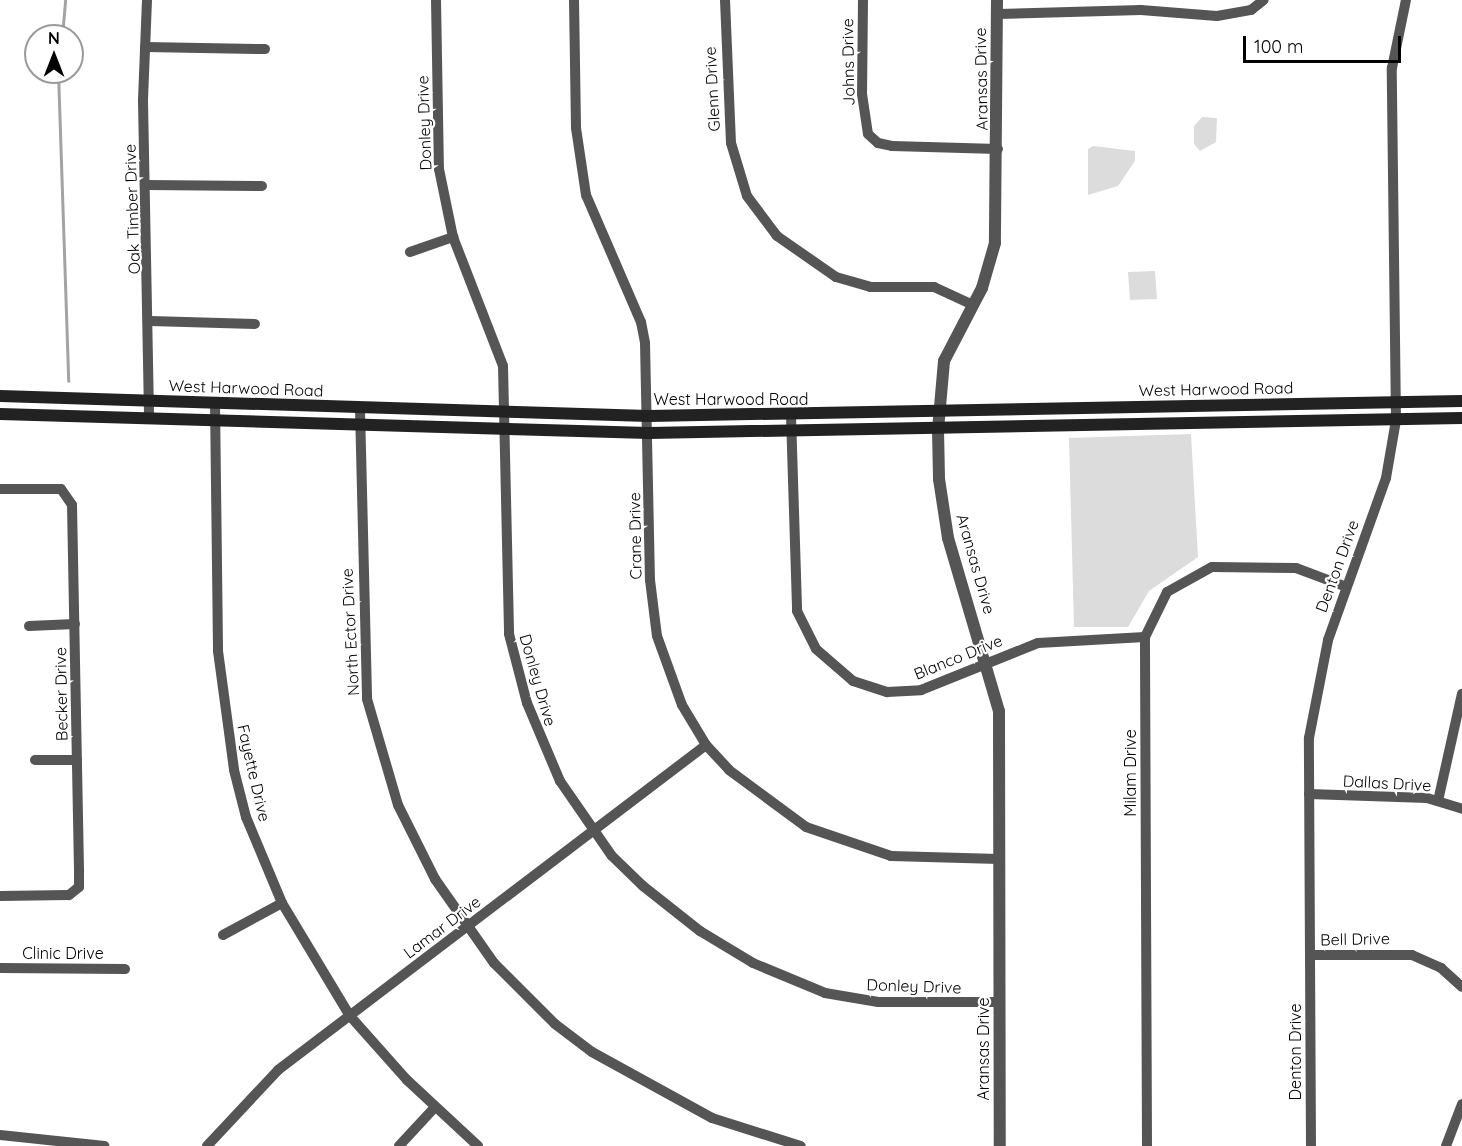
<!DOCTYPE html>
<html>
<head>
<meta charset="utf-8">
<style>
  body { margin:0 }
  #map { position:relative; width:1462px; height:1146px; overflow:hidden; background:#fff; font-family:Quicksand,sans-serif }
  div>[style] { position:absolute }
  .green>* { inset:0; background:#dcdcdc }
  .stream>* { height:3px; margin:-1.5px; padding:0 1.5px; transform-origin:1.5px; border-radius:1.5px; background:#a3a3a3 }
  .minor>* { height:10px; margin:-5px; padding:0 5px; transform-origin:5px; border-radius:5px; background:#555 }
  .tertiary>* { height:12px; margin:-6px; padding:0 6px; transform-origin:6px; border-radius:6px; background:#555 }
  .secondary>* { height:12px; margin:-6px; padding:0 6px; transform-origin:6px; border-radius:6px; background:#222 }
  span { translate:-50% -50%; white-space:nowrap; text-align:center; line-height:1.15; -webkit-text-stroke:4.5px #fff; paint-order:stroke }
  .street-label { font-size:16px; color:#000 }
  .north { position:absolute; left:24px; top:24px; width:60px; height:60px; box-sizing:border-box; background:#fff; border:2px solid #999; border-radius:50%; rotate:0deg; font-size:16px; font-weight:700; line-height:24px; text-align:center; color:#000 }
  .north::after { content:''; display:block; margin:auto; width:21px; height:27px; background:#000; clip-path:polygon(50% 0,100% 100%,50% 72%,0 100%) }
  .scale { position:absolute; left:1243px; top:36px; width:158px; height:27px; box-sizing:border-box; border:3px solid #000; border-top:0; padding-left:8px; font-size:18px; line-height:21px; white-space:nowrap; color:#000; -webkit-text-stroke:4px #fff; paint-order:stroke }
</style>
</head>
<body>
<div id="map">
  <div class="green">
    <i style="clip-path:polygon(1202px 117px,1217px 118px,1216px 142px,1200px 151px,1194px 144px,1194px 126px)"></i>
    <i style="clip-path:polygon(1093px 146px,1135px 151px,1135px 161px,1118px 186px,1088px 195px,1088px 149px)"></i>
    <i style="clip-path:polygon(1155px 271px,1157px 299px,1130px 300px,1128px 272px)"></i>
    <i style="clip-path:polygon(1191px 434px,1198px 557px,1149px 591px,1128px 627px,1074px 627px,1069px 438px)"></i>
  </div>
  <div class="stream">
    <i style="left:62px;top:36px;width:36px;rotate:-85deg"></i>
    <i style="left:58px;top:72px;width:309px;rotate:88.1deg"></i>
  </div>
  <div class="minor">
    <i style="left:147px;top:0;width:101px;rotate:92.3deg"></i>
    <i style="left:143px;top:101px;width:317px;rotate:88.9deg"></i>
    <i style="left:436px;top:0;width:169px;rotate:89deg"></i>
    <i style="left:439px;top:169px;width:69px;rotate:78.4deg"></i>
    <i style="left:453px;top:237px;width:138px;rotate:68.8deg"></i>
    <i style="left:503px;top:366px;width:268px;rotate:88.7deg"></i>
    <i style="left:509px;top:634px;width:71px;rotate:75.4deg"></i>
    <i style="left:527px;top:703px;width:85px;rotate:67.1deg"></i>
    <i style="left:560px;top:781px;width:91px;rotate:55.3deg"></i>
    <i style="left:612px;top:856px;width:43px;rotate:44.1deg"></i>
    <i style="left:643px;top:886px;width:73px;rotate:38.3deg"></i>
    <i style="left:700px;top:931px;width:62px;rotate:31.1deg"></i>
    <i style="left:753px;top:963px;width:78px;rotate:22.6deg"></i>
    <i style="left:825px;top:993px;width:54px;rotate:9.6deg"></i>
    <i style="left:878px;top:1002px;width:122px"></i>
    <i style="left:574px;top:0;width:128px;rotate:89.1deg"></i>
    <i style="left:576px;top:128px;width:68px;rotate:81.5deg"></i>
    <i style="left:586px;top:195px;width:138px;rotate:66.6deg"></i>
    <i style="left:641px;top:322px;width:21px;rotate:79deg"></i>
    <i style="left:645px;top:343px;width:237px;rotate:88.8deg"></i>
    <i style="left:650px;top:580px;width:56px;rotate:82.9deg"></i>
    <i style="left:657px;top:636px;width:73px;rotate:70.1deg"></i>
    <i style="left:682px;top:705px;width:47px;rotate:59deg"></i>
    <i style="left:706px;top:745px;width:34px;rotate:47deg"></i>
    <i style="left:729px;top:770px;width:96px;rotate:36.5deg"></i>
    <i style="left:806px;top:827px;width:90px;rotate:18.8deg"></i>
    <i style="left:891px;top:856px;width:108px;rotate:1.6deg"></i>
    <i style="left:725px;top:0;width:143px;rotate:87.6deg"></i>
    <i style="left:731px;top:143px;width:55px;rotate:73.2deg"></i>
    <i style="left:747px;top:196px;width:50px;rotate:53.1deg"></i>
    <i style="left:777px;top:236px;width:72px;rotate:34.8deg"></i>
    <i style="left:836px;top:277px;width:35px;rotate:16deg"></i>
    <i style="left:870px;top:287px;width:64px"></i>
    <i style="left:934px;top:287px;width:43px;rotate:24.8deg"></i>
    <i style="left:863px;top:0;width:94px;rotate:90.6deg"></i>
    <i style="left:862px;top:94px;width:40px;rotate:81.5deg"></i>
    <i style="left:868px;top:134px;width:13px;rotate:42deg"></i>
    <i style="left:878px;top:143px;width:14px;rotate:12deg"></i>
    <i style="left:892px;top:146px;width:106px;rotate:1.6deg"></i>
    <i style="left:997px;top:14px;width:144px;rotate:-1.6deg"></i>
    <i style="left:1141px;top:10px;width:76px;rotate:4.5deg"></i>
    <i style="left:1217px;top:16px;width:35px;rotate:-10deg"></i>
    <i style="left:1251px;top:10px;width:16px;rotate:-38deg"></i>
    <i style="left:145px;top:47px;width:120px;rotate:1deg"></i>
    <i style="left:147px;top:185px;width:115px;rotate:0.5deg"></i>
    <i style="left:410px;top:252px;width:46px;rotate:-19.2deg"></i>
    <i style="left:150px;top:321px;width:105px;rotate:1.6deg"></i>
    <i style="left:215px;top:402px;width:249px;rotate:89.3deg"></i>
    <i style="left:218px;top:651px;width:120px;rotate:82.3deg"></i>
    <i style="left:234px;top:770px;width:49px;rotate:75.7deg"></i>
    <i style="left:246px;top:817px;width:93px;rotate:67.3deg"></i>
    <i style="left:282px;top:903px;width:132px;rotate:59deg"></i>
    <i style="left:350px;top:1016px;width:86px;rotate:48.3deg"></i>
    <i style="left:407px;top:1080px;width:97px;rotate:42.9deg"></i>
    <i style="left:360px;top:409px;width:290px;rotate:88.6deg"></i>
    <i style="left:367px;top:699px;width:110px;rotate:73.7deg"></i>
    <i style="left:398px;top:805px;width:83px;rotate:63.4deg"></i>
    <i style="left:435px;top:879px;width:103px;rotate:54.9deg"></i>
    <i style="left:494px;top:963px;width:86px;rotate:45deg"></i>
    <i style="left:555px;top:1024px;width:46px;rotate:37.1deg"></i>
    <i style="left:592px;top:1052px;width:137px;rotate:28.8deg"></i>
    <i style="left:712px;top:1118px;width:93px;rotate:17.5deg"></i>
    <i style="left:791px;top:416px;width:195px;rotate:88.2deg"></i>
    <i style="left:797px;top:611px;width:42px;rotate:63.4deg"></i>
    <i style="left:816px;top:649px;width:49px;rotate:40.9deg"></i>
    <i style="left:853px;top:681px;width:36px;rotate:18deg"></i>
    <i style="left:887px;top:692px;width:34px;rotate:-3deg"></i>
    <i style="left:921px;top:690px;width:126px;rotate:-21.9deg"></i>
    <i style="left:1038px;top:643px;width:107px;rotate:-3.2deg"></i>
    <i style="left:0;top:489px;width:61px"></i>
    <i style="left:61px;top:489px;width:19px;rotate:55deg"></i>
    <i style="left:72px;top:505px;width:368px;rotate:88.9deg"></i>
    <i style="left:79px;top:873px;width:14px;rotate:90deg"></i>
    <i style="left:79px;top:887px;width:13px;rotate:141deg"></i>
    <i style="left:69px;top:895px;width:69px;rotate:179.2deg"></i>
    <i style="left:29px;top:626px;width:46px;rotate:-2.5deg"></i>
    <i style="left:35px;top:760px;width:42px"></i>
    <i style="left:1309px;top:794px;width:118px;rotate:1.9deg"></i>
    <i style="left:1427px;top:798px;width:37px;rotate:17deg"></i>
    <i style="left:1438px;top:801px;width:110px;rotate:-77.4deg"></i>
    <i style="left:223px;top:935px;width:67px;rotate:-28.5deg"></i>
    <i style="left:1310px;top:955px;width:102px"></i>
    <i style="left:1412px;top:955px;width:32px;rotate:24deg"></i>
    <i style="left:1441px;top:968px;width:28px;rotate:42deg"></i>
    <i style="left:0;top:968px;width:125px;rotate:0.5deg"></i>
    <i style="left:0;top:1135px;width:105px;rotate:6deg"></i>
    <i style="left:207px;top:1146px;width:104px;rotate:-46.9deg"></i>
    <i style="left:278px;top:1070px;width:537px;rotate:-37.21deg"></i>
    <i style="left:399px;top:1146px;width:53px;rotate:-47.3deg"></i>
    <i style="left:1147px;top:1146px;width:509px;rotate:-90.23deg"></i>
    <i style="left:1145px;top:637px;width:50px;rotate:-63.9deg"></i>
    <i style="left:1167px;top:592px;width:51px;rotate:-29.1deg"></i>
    <i style="left:1212px;top:567px;width:84px;rotate:0.7deg"></i>
    <i style="left:1296px;top:568px;width:51px;rotate:20.6deg"></i>
    <i style="left:1311px;top:1146px;width:408px;rotate:-90.3deg"></i>
    <i style="left:1309px;top:738px;width:100px;rotate:-79deg"></i>
    <i style="left:1328px;top:640px;width:172px;rotate:-70.3deg"></i>
    <i style="left:1386px;top:478px;width:59px;rotate:-80.2deg"></i>
    <i style="left:1396px;top:420px;width:352px;rotate:-90.7deg"></i>
    <i style="left:1392px;top:68px;width:69px;rotate:-78.4deg"></i>
    <i style="left:1446px;top:1146px;width:45px;rotate:-69.1deg"></i>
  </div>
  <div class="tertiary">
    <i style="left:997px;top:0;width:243px;rotate:90.5deg"></i>
    <i style="left:995px;top:243px;width:47px;rotate:106.1deg"></i>
    <i style="left:982px;top:288px;width:82px;rotate:117.5deg"></i>
    <i style="left:944px;top:361px;width:69px;rotate:95deg"></i>
    <i style="left:938px;top:430px;width:49px;rotate:88.8deg"></i>
    <i style="left:939px;top:479px;width:60px;rotate:81.3deg"></i>
    <i style="left:948px;top:538px;width:180px;rotate:73.6deg"></i>
    <i style="left:999px;top:711px;width:435px;rotate:89.9deg"></i>
  </div>
  <div class="secondary">
    <i style="left:0;top:396px;width:649px;rotate:1.77deg"></i>
    <i style="left:649px;top:416px;width:813px;rotate:-1.06deg"></i>
    <i style="left:0;top:414px;width:649px;rotate:1.68deg"></i>
    <i style="left:649px;top:433px;width:813px;rotate:-1.06deg"></i>
  </div>
  <div class="street-label">
    <span style="left:848px;top:62px;rotate:-91deg">Johns Drive</span>
    <span style="left:981px;top:79px;rotate:-91deg">Aransas Drive</span>
    <span style="left:712px;top:89px;rotate:-93deg">Glenn Drive</span>
    <span style="left:424px;top:123px;rotate:-92deg">Donley Drive</span>
    <span style="left:132px;top:209px;rotate:-92deg">Oak Timber Drive</span>
    <span style="left:246px;top:388px;rotate:2deg">West Harwood Road</span>
    <span style="left:1216px;top:389px;rotate:-1deg">West Harwood Road</span>
    <span style="left:731px;top:399px">West Harwood Road</span>
    <span style="left:635px;top:536px;rotate:-91deg">Crane Drive</span>
    <span style="left:976px;top:564px;rotate:74deg">Aransas Drive</span>
    <span style="left:1337px;top:566px;rotate:-70deg">Denton Drive</span>
    <span style="left:350px;top:632px;rotate:-93deg">North Ector Drive</span>
    <span style="left:958px;top:657px;rotate:-22deg">Blanco Drive</span>
    <span style="left:538px;top:680px;rotate:74deg">Donley Drive</span>
    <span style="left:61px;top:694px;rotate:-91deg">Becker Drive</span>
    <span style="left:254px;top:773px;rotate:77deg">Fayette Drive</span>
    <span style="left:1130px;top:773px;rotate:-90deg">Milam Drive</span>
    <span style="left:1387px;top:783px;rotate:3deg">Dallas Drive</span>
    <span style="left:442px;top:927px;rotate:-37deg">Lamar Drive</span>
    <span style="left:1355px;top:939px;rotate:-1deg">Bell Drive</span>
    <span style="left:63px;top:953px">Clinic Drive</span>
    <span style="left:914px;top:986px;rotate:2deg">Donley Drive</span>
    <span style="left:983px;top:1049px;rotate:-90deg">Aransas Drive</span>
    <span style="left:1295px;top:1052px;rotate:-90deg">Denton Drive</span>
  </div>
  <div class="north">N</div>
  <div class="scale">100 m</div>
</div>
</body>
</html>
